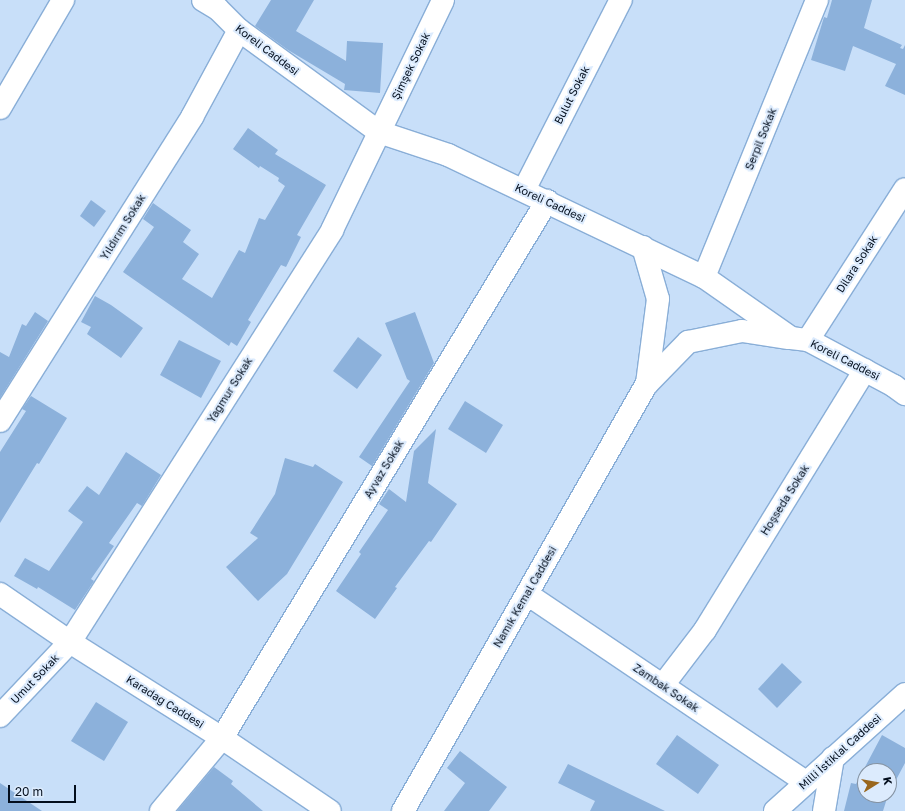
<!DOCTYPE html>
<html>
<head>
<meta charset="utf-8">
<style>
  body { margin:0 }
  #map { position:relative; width:905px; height:811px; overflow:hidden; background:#c8dff9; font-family:"Golos Text",sans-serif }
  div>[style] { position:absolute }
  .building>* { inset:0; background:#8cb1db }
  .roads { filter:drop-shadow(1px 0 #89aed7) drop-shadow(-1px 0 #89aed7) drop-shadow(0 1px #89aed7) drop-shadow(0 -1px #89aed7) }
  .street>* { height:22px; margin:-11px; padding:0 11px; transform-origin:11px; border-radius:11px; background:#fff }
  .secondary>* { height:22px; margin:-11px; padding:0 11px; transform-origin:11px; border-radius:11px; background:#fff }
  span { translate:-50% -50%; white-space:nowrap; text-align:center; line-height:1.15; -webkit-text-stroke:4px #dcebfd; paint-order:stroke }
  .street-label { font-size:11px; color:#030e1d }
  .north { position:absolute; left:857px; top:763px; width:40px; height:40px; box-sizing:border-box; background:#dcebfd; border:1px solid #8593a3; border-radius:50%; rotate:79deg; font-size:11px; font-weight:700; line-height:16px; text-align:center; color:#030e1d }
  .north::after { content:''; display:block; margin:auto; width:14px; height:18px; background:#9a671d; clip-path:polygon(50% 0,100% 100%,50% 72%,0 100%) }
  .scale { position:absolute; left:8px; top:785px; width:68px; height:18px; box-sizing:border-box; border:2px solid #030e1d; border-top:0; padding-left:5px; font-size:12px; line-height:14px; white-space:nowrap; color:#030e1d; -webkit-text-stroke:3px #dcebfd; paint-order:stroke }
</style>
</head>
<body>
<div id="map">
  <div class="building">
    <i style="clip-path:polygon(271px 0,314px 0,296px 31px,346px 61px,347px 41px,383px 43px,380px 93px,344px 90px,345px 84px,288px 50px,255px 26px)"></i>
    <i style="clip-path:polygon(832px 0,872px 0,864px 28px,902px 45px,900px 48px,903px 49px,905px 45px,905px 95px,885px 86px,896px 64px,853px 46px,845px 71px,811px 60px,824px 17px,827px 18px)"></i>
    <i style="clip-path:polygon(248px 128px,278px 150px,275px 154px,326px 185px,297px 235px,301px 237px,286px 267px,281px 265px,248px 320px,251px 322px,237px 346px,231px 342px,229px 346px,123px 272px,154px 227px,143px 219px,153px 203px,191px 230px,183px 242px,199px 254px,182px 279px,212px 298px,239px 250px,245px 253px,259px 218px,265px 220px,285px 186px,278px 181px,279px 178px,260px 166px,259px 168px,233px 149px)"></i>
    <i style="clip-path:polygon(91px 200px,106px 211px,94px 227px,80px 216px)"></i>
    <i style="clip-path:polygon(95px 296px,111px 305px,143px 328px,121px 358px,87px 334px,91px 327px,81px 322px)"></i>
    <i style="clip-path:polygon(35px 312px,48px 321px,0 398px,0 352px,9px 357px,22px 324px,26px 326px)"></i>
    <i style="clip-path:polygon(415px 312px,434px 363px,372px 466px,359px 457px,410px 381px,407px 379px,385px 323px)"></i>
    <i style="clip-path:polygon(358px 337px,382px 355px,357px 389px,333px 371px)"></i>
    <i style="clip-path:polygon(179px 340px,221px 361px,201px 398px,160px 375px)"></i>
    <i style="clip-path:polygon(31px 396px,67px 418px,39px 464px,37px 463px,0 523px,0 452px,26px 411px,22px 409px)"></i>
    <i style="clip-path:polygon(465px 401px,503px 425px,486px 453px,448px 429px)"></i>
    <i style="clip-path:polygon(436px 429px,428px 483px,457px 504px,431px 542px,429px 541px,395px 587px,397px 588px,375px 619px,336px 591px,361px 554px,359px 552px,388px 510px,379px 504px,389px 489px,406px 502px,414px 451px)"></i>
    <i style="clip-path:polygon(126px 452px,161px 475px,142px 506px,137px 503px,109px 543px,114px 546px,91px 579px,94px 581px,75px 610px,38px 587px,37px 589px,14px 576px,25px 558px,49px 571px,83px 522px,68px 511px,87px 486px,99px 495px)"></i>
    <i style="clip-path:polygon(285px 458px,313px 467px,315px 464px,343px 482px,287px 574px,258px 601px,226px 567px,258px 538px,250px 533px,275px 494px)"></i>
    <i style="clip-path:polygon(782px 663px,802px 682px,777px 708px,758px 689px)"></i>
    <i style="clip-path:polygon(96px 702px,128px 722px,104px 761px,71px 741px)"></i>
    <i style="clip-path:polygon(677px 735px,719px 765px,698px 794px,656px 764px)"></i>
    <i style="clip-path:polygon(882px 735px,905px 748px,905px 763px,889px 793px,889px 771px,865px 771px,865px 795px,888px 795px,883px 811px,844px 811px,851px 783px,856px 784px)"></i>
    <i style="clip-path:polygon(460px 751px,507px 787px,489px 811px,444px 811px,465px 783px,447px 768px)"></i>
    <i style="clip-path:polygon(568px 764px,665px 811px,590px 811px,595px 801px,558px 783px)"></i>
    <i style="clip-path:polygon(214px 767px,233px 781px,231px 784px,263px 811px,177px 811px)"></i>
    <i style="clip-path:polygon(0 783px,42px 811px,0 811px)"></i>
  </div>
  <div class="roads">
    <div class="street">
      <i style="left:524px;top:190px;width:213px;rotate:-63deg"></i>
      <i style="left:704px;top:277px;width:299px;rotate:-67.8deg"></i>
      <i style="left:808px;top:340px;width:179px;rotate:-57.3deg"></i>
      <i style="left:0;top:421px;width:360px;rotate:-57.7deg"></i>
      <i style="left:192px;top:117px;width:99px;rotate:-61.6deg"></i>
      <i style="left:527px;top:594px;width:336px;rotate:34deg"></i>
      <i style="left:663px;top:685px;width:69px;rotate:-52.6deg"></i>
      <i style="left:705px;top:630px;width:305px;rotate:-58.4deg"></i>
      <i style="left:0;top:716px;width:102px;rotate:-46.6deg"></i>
      <i style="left:70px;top:642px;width:488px;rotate:-57.5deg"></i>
      <i style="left:332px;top:230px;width:255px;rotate:-64.2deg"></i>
      <i style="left:161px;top:811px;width:95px;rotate:-50.1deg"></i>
      <i style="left:222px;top:738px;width:628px;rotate:-58.82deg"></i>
      <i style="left:824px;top:811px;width:54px;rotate:-80.4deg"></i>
    </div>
    <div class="secondary">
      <i style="left:203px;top:0;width:17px;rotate:31deg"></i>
      <i style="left:218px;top:9px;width:30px;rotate:45deg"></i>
      <i style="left:239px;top:30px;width:173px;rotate:36.1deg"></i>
      <i style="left:379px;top:132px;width:73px;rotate:18.4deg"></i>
      <i style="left:448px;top:155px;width:284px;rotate:25.5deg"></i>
      <i style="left:704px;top:277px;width:106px;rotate:35deg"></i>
      <i style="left:791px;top:338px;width:17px;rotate:7deg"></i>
      <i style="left:808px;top:340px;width:98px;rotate:28.1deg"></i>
      <i style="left:894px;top:386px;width:14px;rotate:36deg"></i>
      <i style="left:0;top:108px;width:125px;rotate:-59.7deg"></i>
      <i style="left:643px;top:247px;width:54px;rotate:73.9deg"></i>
      <i style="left:658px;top:299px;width:86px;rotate:97.4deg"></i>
      <i style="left:0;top:594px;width:85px;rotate:34.4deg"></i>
      <i style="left:70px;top:642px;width:180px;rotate:32.3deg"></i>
      <i style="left:222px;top:738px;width:130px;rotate:34.1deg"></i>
      <i style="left:403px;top:811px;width:492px;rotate:-60.3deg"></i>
      <i style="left:647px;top:384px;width:59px;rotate:-45.7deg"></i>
      <i style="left:688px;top:342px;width:55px;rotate:-11.5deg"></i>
      <i style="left:742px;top:331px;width:47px;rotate:8.7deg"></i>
      <i style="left:775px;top:811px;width:175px;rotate:-42deg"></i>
    </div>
  </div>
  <div class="street-label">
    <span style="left:267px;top:50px;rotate:37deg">Koreli Caddesi</span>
    <span style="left:411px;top:66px;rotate:-64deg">Şimşek Sokak</span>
    <span style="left:572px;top:95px;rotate:-63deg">Bulut Sokak</span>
    <span style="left:761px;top:139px;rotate:-68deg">Serpil Sokak</span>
    <span style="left:550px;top:203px;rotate:25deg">Koreli Caddesi</span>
    <span style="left:123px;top:227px;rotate:-58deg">Yıldırım Sokak</span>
    <span style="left:857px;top:264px;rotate:-57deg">Dilara Sokak</span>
    <span style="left:845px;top:360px;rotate:27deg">Koreli Caddesi</span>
    <span style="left:230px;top:390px;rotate:-58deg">Yağmur Sokak</span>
    <span style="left:384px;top:469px;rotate:-59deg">Ayvaz Sokak</span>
    <span style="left:785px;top:500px;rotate:-58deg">Hoşseda Sokak</span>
    <span style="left:525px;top:597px;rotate:-60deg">Namık Kemal Caddesi</span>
    <span style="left:35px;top:679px;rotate:-46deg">Umut Sokak</span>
    <span style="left:666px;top:688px;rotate:34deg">Zambak Sokak</span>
    <span style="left:165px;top:702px;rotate:32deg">Karadağ Caddesi</span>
    <span style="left:840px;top:752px;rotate:-42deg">Milli İstiklal Caddesi</span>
  </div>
  <div class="north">K</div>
  <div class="scale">20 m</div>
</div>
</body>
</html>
